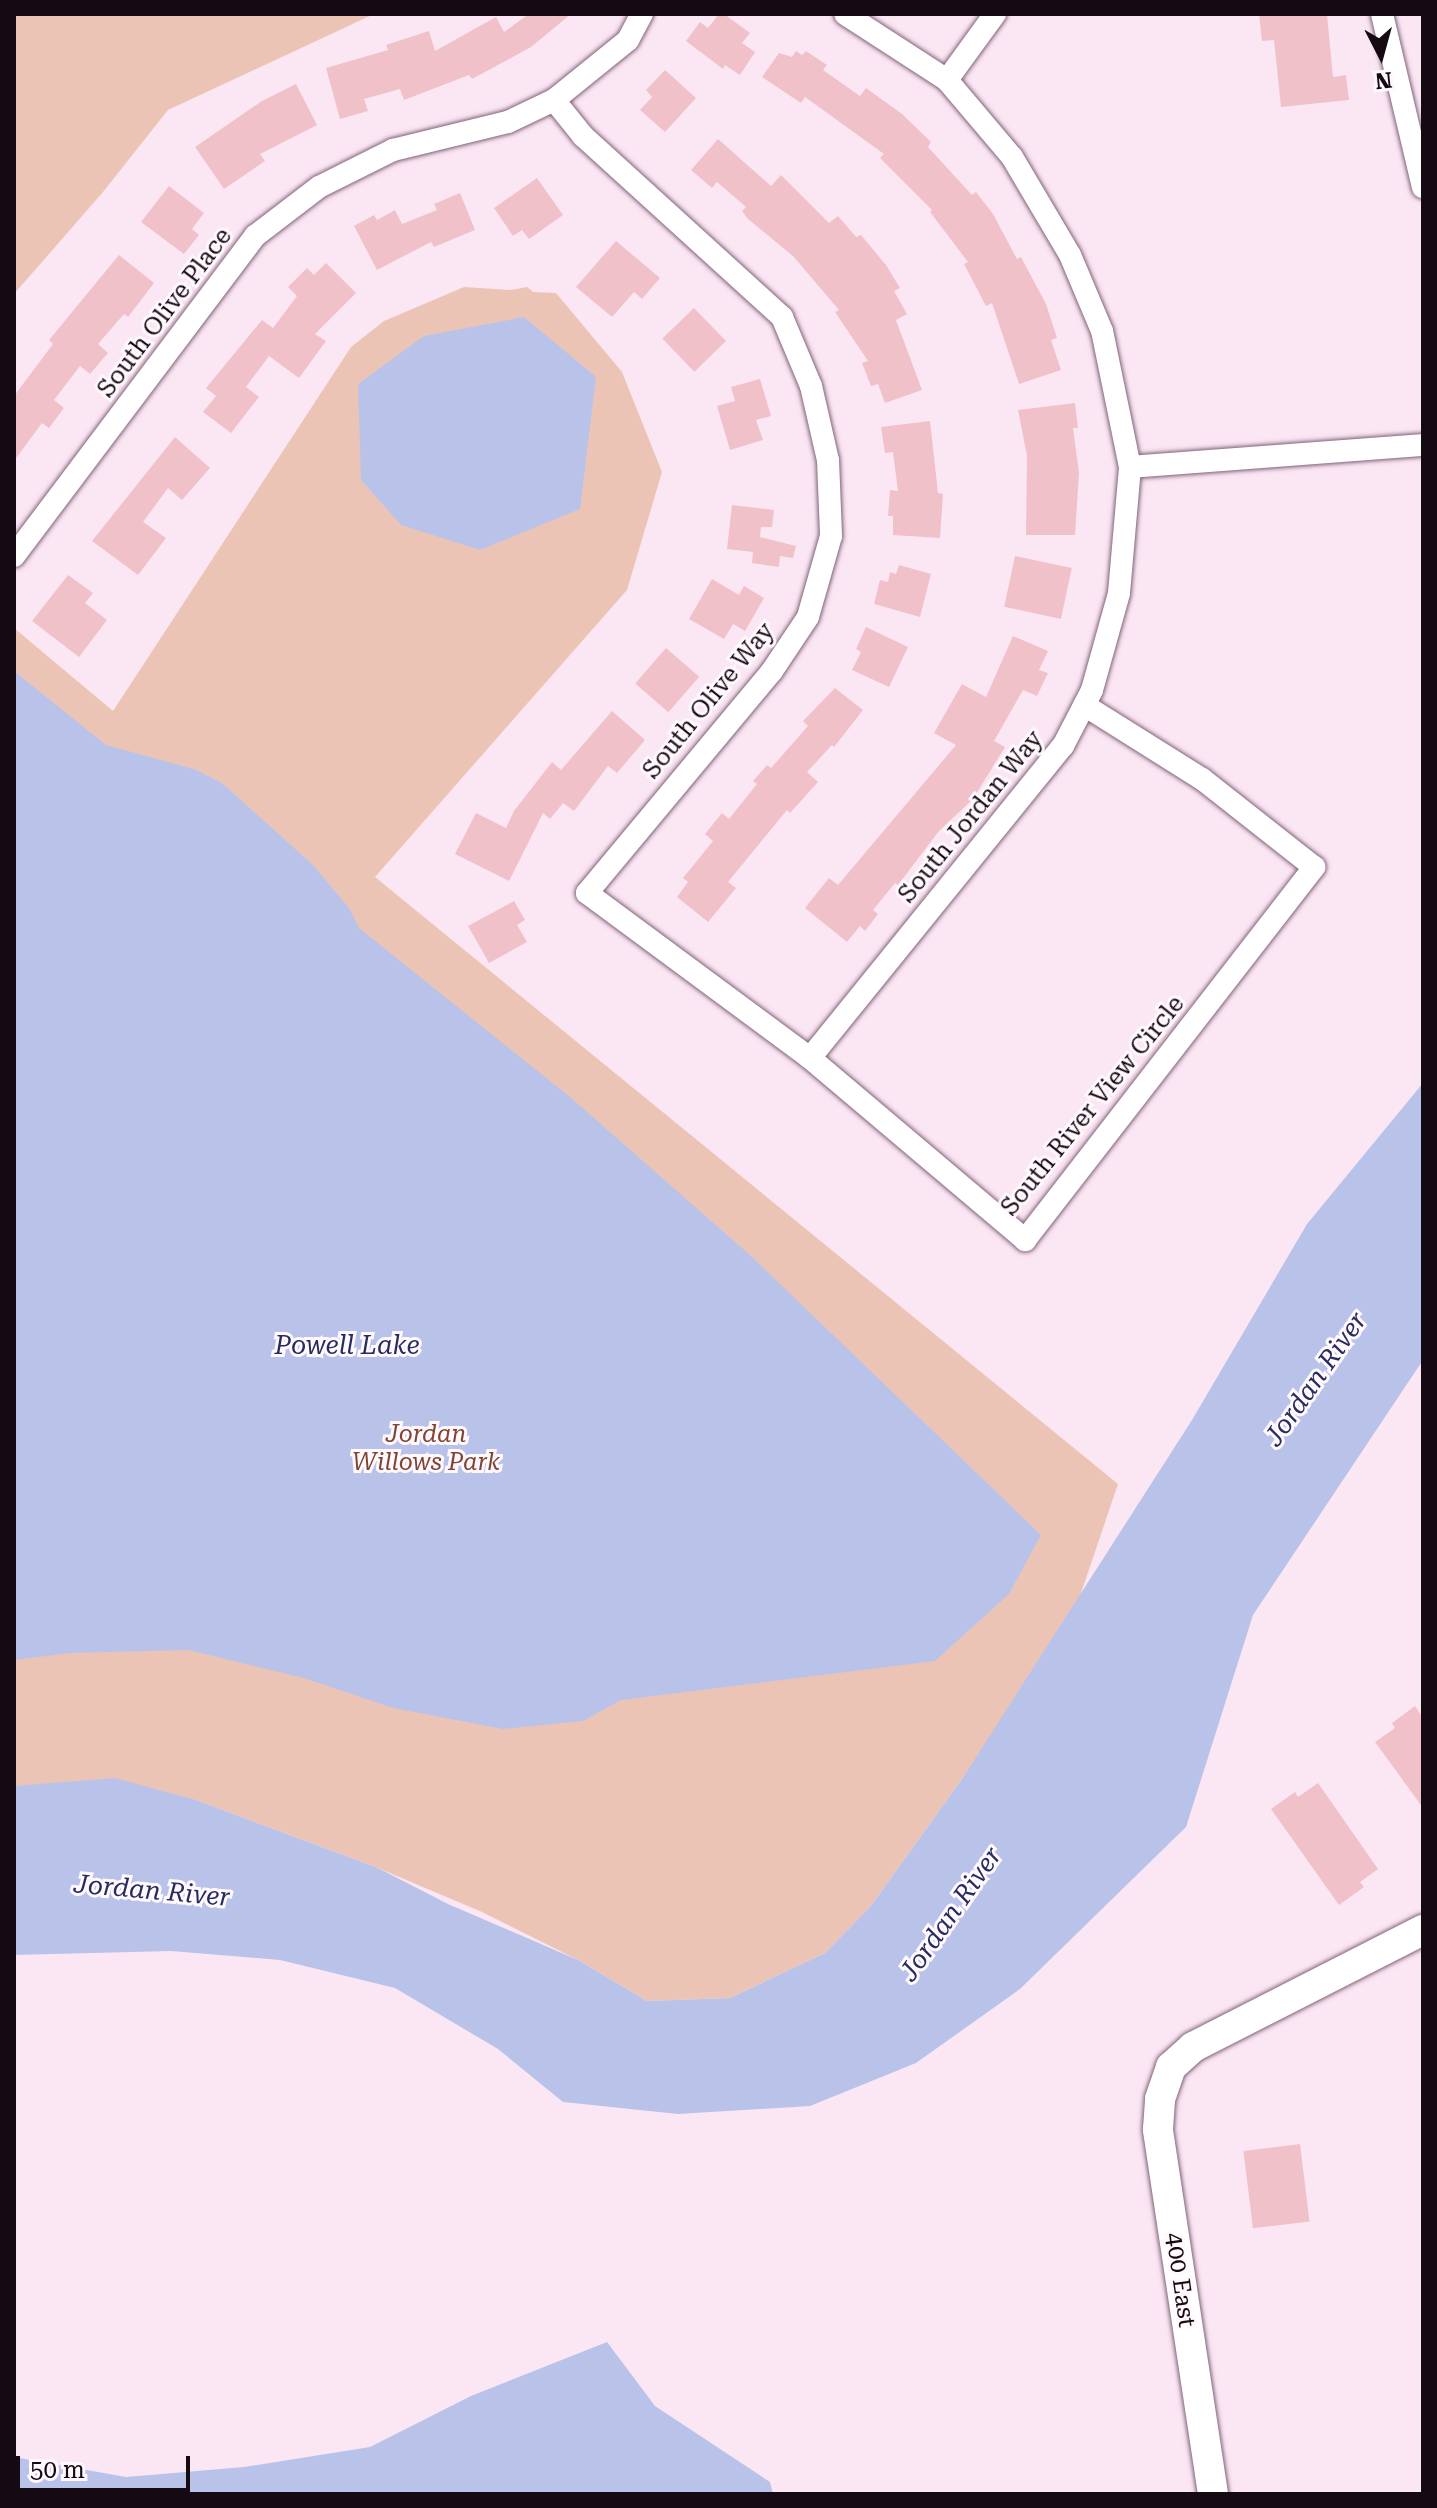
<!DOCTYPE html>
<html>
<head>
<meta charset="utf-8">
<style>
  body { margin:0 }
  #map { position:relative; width:1437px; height:2508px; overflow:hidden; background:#fbe6f4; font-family:"Roboto Serif",serif }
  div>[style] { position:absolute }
  .green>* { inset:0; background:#ecc4b6 }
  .water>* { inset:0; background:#b9c3ea }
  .building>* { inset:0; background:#f1c1c9; transform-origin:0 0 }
  .roads { filter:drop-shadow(0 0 2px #816379) drop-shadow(0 0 2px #816379) }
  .street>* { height:22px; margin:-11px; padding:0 11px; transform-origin:11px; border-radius:11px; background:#fff }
  .secondary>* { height:30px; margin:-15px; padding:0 15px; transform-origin:15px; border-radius:15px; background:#fff }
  span { translate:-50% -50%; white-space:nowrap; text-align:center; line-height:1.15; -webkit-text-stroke:6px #fff8fd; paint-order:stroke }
  .street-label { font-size:24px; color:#150a12 }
  .park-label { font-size:24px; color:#7f4531; font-style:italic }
  .water-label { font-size:26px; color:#252d5d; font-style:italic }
  .frame { position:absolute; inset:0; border:16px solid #150a12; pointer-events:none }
  .north { position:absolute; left:1341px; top:16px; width:80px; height:80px; -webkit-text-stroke:6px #fff8fd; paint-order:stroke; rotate:174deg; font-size:22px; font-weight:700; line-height:32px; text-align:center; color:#150a12 }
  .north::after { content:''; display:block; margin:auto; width:28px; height:36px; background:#150a12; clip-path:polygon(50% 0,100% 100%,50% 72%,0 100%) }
  .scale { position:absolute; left:16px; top:2456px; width:174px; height:36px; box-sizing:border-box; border:4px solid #150a12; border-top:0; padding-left:10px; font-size:24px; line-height:28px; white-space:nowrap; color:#150a12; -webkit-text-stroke:6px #fff8fd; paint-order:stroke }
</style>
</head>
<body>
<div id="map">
  <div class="green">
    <div style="clip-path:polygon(14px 14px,374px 14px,168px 110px,103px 192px,14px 294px)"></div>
    <div style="clip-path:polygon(464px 287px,511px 290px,527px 287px,533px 292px,556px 293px,622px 372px,662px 472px,627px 590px,375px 877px,1118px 1484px,1078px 1602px,960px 1782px,870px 1907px,825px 1953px,730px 1998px,647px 2001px,578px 1960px,482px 1912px,378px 1868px,196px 1800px,14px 1787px,14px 628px,113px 711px,351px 347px,384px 321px)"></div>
  </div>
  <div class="water">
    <div style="clip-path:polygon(524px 317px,596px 377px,580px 509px,480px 550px,401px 525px,361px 480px,358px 384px,424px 336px)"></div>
    <div style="clip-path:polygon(14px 671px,106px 745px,194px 769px,222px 783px,313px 865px,349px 908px,359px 928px,570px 1097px,751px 1256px,1041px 1535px,1009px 1594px,935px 1661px,621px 1700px,583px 1721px,503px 1729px,393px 1708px,304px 1678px,188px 1650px,71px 1653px,14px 1660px)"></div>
    <div style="clip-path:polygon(1423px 1083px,1423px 1360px,1253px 1615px,1186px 1827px,1020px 1989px,916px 2063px,810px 2106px,678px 2114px,563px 2102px,498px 2049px,395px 1988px,280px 1960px,171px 1951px,14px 1955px,14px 1786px,115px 1778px,196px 1800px,378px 1868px,448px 1904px,578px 1960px,647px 2001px,730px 1998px,825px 1953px,870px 1907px,960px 1782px,1192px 1420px,1307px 1224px)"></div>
    <div style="clip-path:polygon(607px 2342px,655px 2406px,770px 2482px,773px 2494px,14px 2494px,14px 2457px,126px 2477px,244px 2467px,370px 2447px,471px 2396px)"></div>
  </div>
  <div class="building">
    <div style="clip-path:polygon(529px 14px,571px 14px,531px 47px,472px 79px,469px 75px,404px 100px,400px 89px,364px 99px,368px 111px,340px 119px,326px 68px,388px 50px,386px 45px,429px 31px,435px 51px,496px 17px,504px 32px)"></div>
    <div style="clip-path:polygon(719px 14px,724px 14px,750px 33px,742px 43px,755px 52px,740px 75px,725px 65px,723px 69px,686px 41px,700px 22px,708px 28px)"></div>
    <div style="clip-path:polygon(1259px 14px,1327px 14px,1333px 77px,1346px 75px,1349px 100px,1281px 107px,1274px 40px,1262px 41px)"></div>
    <div style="clip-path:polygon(796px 51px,802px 55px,806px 51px,827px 65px,823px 70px,860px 96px,866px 88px,902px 114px,931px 142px,928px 147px,972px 195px,976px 192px,993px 214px,1017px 259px,1021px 257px,1046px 304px,1057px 338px,1051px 340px,1061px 370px,1019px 384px,992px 303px,986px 306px,964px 264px,968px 262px,930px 212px,932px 210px,880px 158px,884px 154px,805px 97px,801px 103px,762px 77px,779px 53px,792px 57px)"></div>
    <div style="clip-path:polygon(665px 70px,696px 98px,665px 132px,640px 110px,652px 97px,646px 90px)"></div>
    <div style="clip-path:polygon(296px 84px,317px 125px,260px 154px,265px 161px,224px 189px,195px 147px,262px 101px)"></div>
    <div style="clip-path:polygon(718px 139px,771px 186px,781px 175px,829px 223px,838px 216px,856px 237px,861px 235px,886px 265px,900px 288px,894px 291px,907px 314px,896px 320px,922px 390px,885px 403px,878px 384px,871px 386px,862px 363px,868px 361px,835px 312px,839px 310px,793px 256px,748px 219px,742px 211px,746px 207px,717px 182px,712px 188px,691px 170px)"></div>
    <div style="clip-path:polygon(537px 178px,563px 215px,529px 239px,522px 230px,513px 236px,494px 208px)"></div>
    <div style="clip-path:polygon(169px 186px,204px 213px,192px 229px,199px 235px,184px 254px,141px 222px)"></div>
    <div style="clip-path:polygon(460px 193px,475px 230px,434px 247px,431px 242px,377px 270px,354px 226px,374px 215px,377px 220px,395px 210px,402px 224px,437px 210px,434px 204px)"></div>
    <div style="clip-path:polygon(616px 241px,660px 278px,642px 299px,634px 292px,612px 317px,576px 287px)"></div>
    <div style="clip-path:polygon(119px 255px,154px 283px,128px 317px,124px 314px,98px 344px,108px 353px,90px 374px,80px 366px,54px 400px,64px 408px,49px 428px,42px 423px,14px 461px,14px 396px,53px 344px,49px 340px)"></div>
    <div style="clip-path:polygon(326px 263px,356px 293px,315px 334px,326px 341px,299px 378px,269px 356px,246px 387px,259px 397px,231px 433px,203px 412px,216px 396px,206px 388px,262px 320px,273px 328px,297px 296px,288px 287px,307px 268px,314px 275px)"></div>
    <div style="left:694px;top:308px;width:46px;height:44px;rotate:46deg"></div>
    <div style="clip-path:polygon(760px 379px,771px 416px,756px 420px,763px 440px,730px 450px,717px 406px,735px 401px,731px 387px)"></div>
    <div style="clip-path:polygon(1075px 403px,1078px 428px,1073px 428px,1079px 473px,1075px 535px,1026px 535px,1027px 456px,1018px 410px)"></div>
    <div style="clip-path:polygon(930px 421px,938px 493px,943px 494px,940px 538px,893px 535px,893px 516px,888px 516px,890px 490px,898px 491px,893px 452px,885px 453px,881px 427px)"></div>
    <div style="clip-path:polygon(175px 437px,210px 468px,182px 500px,168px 488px,143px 522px,166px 538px,138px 575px,92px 541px)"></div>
    <div style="clip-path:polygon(732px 505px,774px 510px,772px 527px,761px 527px,760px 537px,796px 546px,793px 558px,780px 556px,779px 567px,752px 563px,753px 552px,727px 549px)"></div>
    <div style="left:1015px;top:556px;width:58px;height:52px;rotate:12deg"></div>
    <div style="clip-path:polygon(899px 565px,931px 574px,920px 617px,874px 604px,880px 580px,888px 582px,890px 572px,896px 574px)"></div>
    <div style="clip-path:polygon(68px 575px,93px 593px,85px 603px,107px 620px,79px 657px,32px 621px)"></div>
    <div style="clip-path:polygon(712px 579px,739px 595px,744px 586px,764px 598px,745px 631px,733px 624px,724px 639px,689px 619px)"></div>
    <div style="clip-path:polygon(866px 627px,908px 647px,889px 687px,852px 670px,861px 652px,856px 649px)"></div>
    <div style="clip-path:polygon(1013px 636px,1048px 651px,1039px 670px,1048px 673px,1037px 696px,1023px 690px,994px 741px,1005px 747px,973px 799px,939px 831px,898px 885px,895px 883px,873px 910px,878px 914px,865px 931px,860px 926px,847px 942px,805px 908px,829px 878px,838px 885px,956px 745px,934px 733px,962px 684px,986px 697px)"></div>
    <div style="left:666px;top:648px;width:44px;height:47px;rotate:41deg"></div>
    <div style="clip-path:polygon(835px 688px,863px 710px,834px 747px,832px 745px,807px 772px,818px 782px,790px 813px,787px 810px,728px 882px,736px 888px,708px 922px,677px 897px,688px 882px,683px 878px,713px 841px,705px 834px,722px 813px,729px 819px,757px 784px,753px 781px,767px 765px,771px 768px,808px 726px,803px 721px)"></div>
    <div style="clip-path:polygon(612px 711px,645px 740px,617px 773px,608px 766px,574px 811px,563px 803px,550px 819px,543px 813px,509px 881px,455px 854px,476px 813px,506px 828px,514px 811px,552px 762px,561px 770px)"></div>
    <div style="clip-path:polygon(514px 901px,525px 920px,517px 925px,527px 942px,489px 963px,468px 926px)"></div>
    <div style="clip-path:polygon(1415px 1706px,1423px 1718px,1423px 1808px,1375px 1742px,1395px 1728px,1392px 1723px)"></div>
    <div style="clip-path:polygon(1318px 1783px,1378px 1869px,1360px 1882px,1364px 1887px,1339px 1905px,1271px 1809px,1295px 1792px,1298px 1797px)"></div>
    <div style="left:1300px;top:2144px;width:78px;height:57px;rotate:83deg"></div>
  </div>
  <div class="roads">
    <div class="street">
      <div style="left:1382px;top:14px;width:178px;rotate:76.7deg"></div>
      <div style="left:947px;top:80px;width:82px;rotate:-54deg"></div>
      <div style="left:554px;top:100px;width:46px;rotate:51.1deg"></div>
      <div style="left:583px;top:136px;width:269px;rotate:42.3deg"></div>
      <div style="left:782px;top:317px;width:75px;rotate:67.2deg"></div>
      <div style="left:811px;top:386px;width:76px;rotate:77.1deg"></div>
      <div style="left:828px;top:460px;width:76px;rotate:87.7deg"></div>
      <div style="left:831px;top:536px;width:84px;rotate:105.9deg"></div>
      <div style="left:808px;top:617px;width:65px;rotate:123.7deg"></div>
      <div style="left:772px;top:671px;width:289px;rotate:129.8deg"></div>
      <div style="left:587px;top:893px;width:277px;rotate:36.5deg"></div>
      <div style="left:810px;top:1058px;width:282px;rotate:40.2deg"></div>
      <div style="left:1025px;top:1240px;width:472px;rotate:-52.2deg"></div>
      <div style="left:1314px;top:867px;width:142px;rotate:-141.8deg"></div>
      <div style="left:1202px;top:779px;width:139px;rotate:-147.9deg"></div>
      <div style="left:1130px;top:467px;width:294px;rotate:-4.3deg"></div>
      <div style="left:14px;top:556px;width:401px;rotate:-53deg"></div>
      <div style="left:255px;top:236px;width:81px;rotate:-37.4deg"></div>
      <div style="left:319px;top:187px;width:83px;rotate:-26.6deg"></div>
      <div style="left:393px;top:150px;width:118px;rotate:-13.7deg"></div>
      <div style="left:508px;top:122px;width:51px;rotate:-25.6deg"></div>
      <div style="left:554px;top:100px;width:95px;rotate:-39deg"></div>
      <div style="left:628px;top:40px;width:30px;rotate:-62deg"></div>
      <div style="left:810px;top:1058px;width:402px;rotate:-51deg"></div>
      <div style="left:1063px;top:746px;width:63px;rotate:-62.6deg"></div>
      <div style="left:1092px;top:690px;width:101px;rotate:-74.4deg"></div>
      <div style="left:1119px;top:593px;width:126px;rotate:-85deg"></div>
      <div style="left:1130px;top:467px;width:139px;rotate:-101.6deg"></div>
      <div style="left:1102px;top:331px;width:82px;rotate:-112.8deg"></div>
      <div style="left:1070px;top:255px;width:114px;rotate:-120.6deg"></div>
      <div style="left:1012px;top:157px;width:101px;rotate:-130.2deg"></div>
      <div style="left:947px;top:80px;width:121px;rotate:-147.1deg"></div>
    </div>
    <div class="secondary">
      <div style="left:1213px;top:2494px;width:369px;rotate:-98.6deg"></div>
      <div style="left:1158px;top:2129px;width:30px;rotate:-86deg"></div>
      <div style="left:1160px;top:2099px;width:34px;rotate:-71deg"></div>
      <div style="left:1171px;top:2067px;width:30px;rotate:-42deg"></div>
      <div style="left:1193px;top:2047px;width:258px;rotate:-27deg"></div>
    </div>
  </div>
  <div class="street-label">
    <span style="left:165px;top:313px;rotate:-53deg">South Olive Place</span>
    <span style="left:709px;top:701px;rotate:-51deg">South Olive Way</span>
    <span style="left:971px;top:817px;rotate:-51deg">South Jordan Way</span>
    <span style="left:1093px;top:1106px;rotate:-51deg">South River View Circle</span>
    <span style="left:1180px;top:2280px;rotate:82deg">400 East</span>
  </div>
  <div class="park-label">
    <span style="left:426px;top:1449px">Jordan<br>Willows Park</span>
  </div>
  <div class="water-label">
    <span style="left:347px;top:1346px">Powell Lake</span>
    <span style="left:1316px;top:1379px;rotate:-55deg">Jordan River</span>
    <span style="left:152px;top:1891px;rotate:5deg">Jordan River</span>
    <span style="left:951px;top:1914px;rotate:-55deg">Jordan River</span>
  </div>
  <div class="frame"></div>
  <div class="north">N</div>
  <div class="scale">50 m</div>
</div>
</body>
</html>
